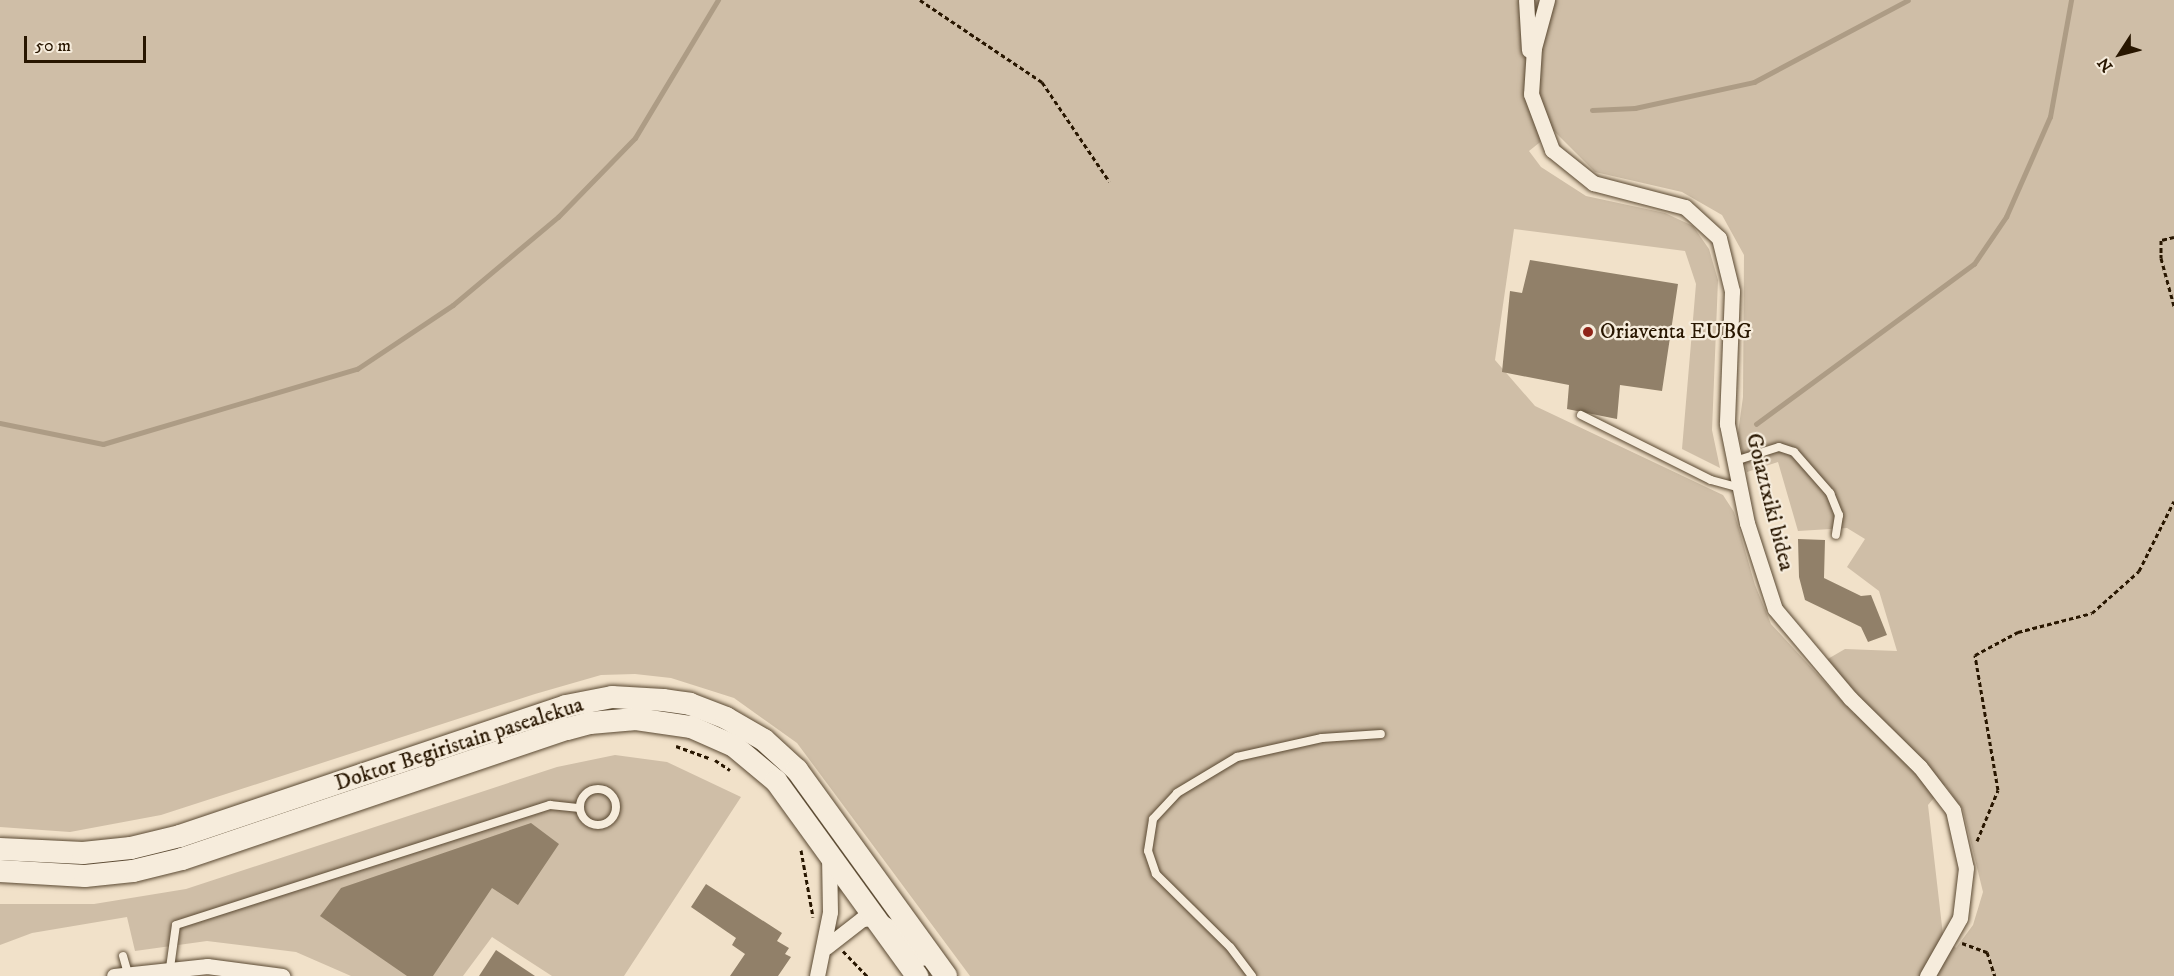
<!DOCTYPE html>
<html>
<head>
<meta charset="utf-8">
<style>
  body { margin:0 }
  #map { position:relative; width:2174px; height:976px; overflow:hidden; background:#f1e1c9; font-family:"IM FELL DW Pica",serif }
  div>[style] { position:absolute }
  .green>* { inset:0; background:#cfbea7 }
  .stream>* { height:4.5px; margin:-2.25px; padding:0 2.25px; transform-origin:2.25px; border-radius:2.25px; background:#ad9c85 }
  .building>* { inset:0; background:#918069 }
  .path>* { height:3px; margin-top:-1.5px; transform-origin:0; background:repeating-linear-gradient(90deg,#281600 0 4.5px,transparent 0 7.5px) }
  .roads { filter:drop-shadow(0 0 2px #5a4932) drop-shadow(0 0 2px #5a4932) }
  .lane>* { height:8px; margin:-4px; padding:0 4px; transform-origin:4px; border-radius:4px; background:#f6ecdc }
  .lane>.ring { margin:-4px; padding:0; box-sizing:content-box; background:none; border:8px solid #f6ecdc; border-radius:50% }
  .street>* { height:15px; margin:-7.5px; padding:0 7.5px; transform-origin:7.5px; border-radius:7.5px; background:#f6ecdc }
  .secondary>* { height:22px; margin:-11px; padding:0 11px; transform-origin:11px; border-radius:11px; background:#f6ecdc }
  .dots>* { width:16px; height:16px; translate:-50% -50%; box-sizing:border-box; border:3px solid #f6ecdc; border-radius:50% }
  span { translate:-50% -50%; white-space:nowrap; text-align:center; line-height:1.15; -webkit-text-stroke:4.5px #f6ecdc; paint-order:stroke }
  .poi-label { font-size:22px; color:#281600 }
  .left { translate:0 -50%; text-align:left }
  .street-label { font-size:22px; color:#281600 }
  .north { position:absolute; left:2090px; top:24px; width:60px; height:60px; -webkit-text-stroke:4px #f6ecdc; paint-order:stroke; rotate:234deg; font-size:16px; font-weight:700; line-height:24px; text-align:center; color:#281600 }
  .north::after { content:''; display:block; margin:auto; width:21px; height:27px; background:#281600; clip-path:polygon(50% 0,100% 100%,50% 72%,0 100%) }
  .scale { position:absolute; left:24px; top:36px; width:122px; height:27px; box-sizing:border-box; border:3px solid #281600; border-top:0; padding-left:8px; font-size:18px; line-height:21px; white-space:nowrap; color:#281600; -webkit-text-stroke:4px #f6ecdc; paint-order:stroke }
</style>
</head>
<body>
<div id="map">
  <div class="green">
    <div style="clip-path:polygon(evenodd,0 0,2174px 0,2174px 976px,970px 976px,797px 743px,734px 698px,671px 678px,635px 674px,601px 675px,535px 694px,161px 815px,70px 832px,0 827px,0 0,1554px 131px,1595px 172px,1682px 192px,1722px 215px,1744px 255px,1743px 397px,1738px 433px,1747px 472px,1778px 462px,1798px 531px,1847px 528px,1865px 539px,1847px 567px,1879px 591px,1897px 651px,1845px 649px,1826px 660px,1862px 699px,1854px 714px,1771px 624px,1755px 585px,1734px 512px,1723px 495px,1535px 406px,1495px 360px,1514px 229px,1685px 251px,1696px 284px,1682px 449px,1720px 468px,1712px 430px,1718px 280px,1709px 249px,1693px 226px,1665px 213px,1586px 196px,1541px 167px,1529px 151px,1554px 131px,0 0,1945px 785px,1963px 810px,1983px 892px,1973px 925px,1956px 948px,1943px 935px,1928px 805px,1945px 785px)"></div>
    <div style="clip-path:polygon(615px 755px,667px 762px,741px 797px,624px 976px,552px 976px,492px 937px,463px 976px,351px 976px,296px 952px,207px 941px,135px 951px,127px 917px,32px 933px,0 945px,0 904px,94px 904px,186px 889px,557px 767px)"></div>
  </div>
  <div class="stream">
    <div style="left:1592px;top:110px;width:43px;rotate:-2.7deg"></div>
    <div style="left:1635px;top:108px;width:122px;rotate:-12.3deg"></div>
    <div style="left:1754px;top:82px;width:174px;rotate:-28deg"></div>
    <div style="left:0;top:423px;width:105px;rotate:11.5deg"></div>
    <div style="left:103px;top:444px;width:265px;rotate:-16.5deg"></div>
    <div style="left:357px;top:369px;width:115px;rotate:-33.7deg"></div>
    <div style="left:453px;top:305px;width:137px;rotate:-40deg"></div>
    <div style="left:558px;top:217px;width:110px;rotate:-45.7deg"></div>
    <div style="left:635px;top:138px;width:161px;rotate:-59deg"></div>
    <div style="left:1756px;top:424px;width:270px;rotate:-36.3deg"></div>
    <div style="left:1974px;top:264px;width:57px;rotate:-55.8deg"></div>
    <div style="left:2006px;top:217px;width:109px;rotate:-66.3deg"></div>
    <div style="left:2050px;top:117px;width:119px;rotate:-79.8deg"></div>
  </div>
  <div class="building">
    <div style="clip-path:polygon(1530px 260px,1678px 284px,1662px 391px,1620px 385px,1617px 419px,1567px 409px,1569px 385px,1502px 372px,1510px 291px,1522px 293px)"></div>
    <div style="clip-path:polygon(1798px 539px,1825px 540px,1824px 578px,1861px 596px,1871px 595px,1887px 635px,1868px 642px,1861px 627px,1805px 600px,1799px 577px)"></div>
    <div style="clip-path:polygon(531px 823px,559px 844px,518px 905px,492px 888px,433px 976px,407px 976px,320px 916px,341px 888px)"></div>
    <div style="clip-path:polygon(706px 884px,782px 933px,777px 941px,789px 948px,785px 954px,791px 957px,778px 976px,730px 976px,745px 954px,732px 945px,736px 938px,691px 907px)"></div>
    <div style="clip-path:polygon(496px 950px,535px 976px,479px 976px)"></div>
  </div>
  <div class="path">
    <div style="left:920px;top:0;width:147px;rotate:33.9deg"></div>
    <div style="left:1042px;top:82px;width:120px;rotate:55.9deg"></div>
    <div style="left:2174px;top:237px;width:13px;rotate:167deg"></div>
    <div style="left:2161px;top:240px;width:18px;rotate:90deg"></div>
    <div style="left:2161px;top:258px;width:50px;rotate:74.8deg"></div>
    <div style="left:676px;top:746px;width:35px;rotate:20deg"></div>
    <div style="left:715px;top:760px;width:18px;rotate:34deg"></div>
    <div style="left:1977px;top:841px;width:55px;rotate:-67.6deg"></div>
    <div style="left:1998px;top:790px;width:137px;rotate:-99.7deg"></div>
    <div style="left:1975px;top:655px;width:49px;rotate:-28.1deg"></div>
    <div style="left:2018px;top:632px;width:76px;rotate:-14.4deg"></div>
    <div style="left:2092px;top:613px;width:63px;rotate:-41.8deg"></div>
    <div style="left:2139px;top:571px;width:78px;rotate:-63.4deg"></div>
    <div style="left:801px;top:850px;width:68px;rotate:79.8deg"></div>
    <div style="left:1962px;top:943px;width:27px;rotate:20deg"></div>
    <div style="left:1987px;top:952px;width:25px;rotate:72deg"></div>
    <div style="left:843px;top:951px;width:35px;rotate:46deg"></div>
  </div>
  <div class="roads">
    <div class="lane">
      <div style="left:1581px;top:415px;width:145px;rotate:26.6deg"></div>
      <div style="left:1711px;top:480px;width:30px;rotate:15deg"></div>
      <div style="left:1735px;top:461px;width:46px;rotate:-17.7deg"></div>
      <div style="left:1779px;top:447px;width:16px;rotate:18deg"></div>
      <div style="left:1794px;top:452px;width:55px;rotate:48.7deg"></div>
      <div style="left:1830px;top:493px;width:24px;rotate:68deg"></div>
      <div style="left:1839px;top:515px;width:20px;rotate:99deg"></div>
      <div class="ring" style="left:580px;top:789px;width:28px;height:28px"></div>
      <div style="left:123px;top:956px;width:18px;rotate:74deg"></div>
      <div style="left:170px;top:968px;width:43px;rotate:-82.1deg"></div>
      <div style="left:176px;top:925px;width:393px;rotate:-17.8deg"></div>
      <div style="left:550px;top:805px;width:30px;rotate:6deg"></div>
      <div style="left:1252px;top:976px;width:36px;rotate:-127deg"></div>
      <div style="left:1230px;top:947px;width:104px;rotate:-135.4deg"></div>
      <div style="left:1156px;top:874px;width:24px;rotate:-109deg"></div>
      <div style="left:1148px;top:851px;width:32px;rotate:-81deg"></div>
      <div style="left:1153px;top:819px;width:35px;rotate:-47deg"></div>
      <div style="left:1177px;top:793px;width:70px;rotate:-31deg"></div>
      <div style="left:1237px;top:757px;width:87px;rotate:-12.6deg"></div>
      <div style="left:1322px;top:738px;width:59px;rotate:-3.9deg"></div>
    </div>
    <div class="street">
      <div style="left:1526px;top:0;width:50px;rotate:86.6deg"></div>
      <div style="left:1547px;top:0;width:50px;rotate:105.2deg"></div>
      <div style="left:1534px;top:48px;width:46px;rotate:93.7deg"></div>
      <div style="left:1531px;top:94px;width:60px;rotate:69.4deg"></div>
      <div style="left:1552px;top:150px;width:53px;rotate:38.8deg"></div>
      <div style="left:1593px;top:183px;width:95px;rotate:14.6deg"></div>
      <div style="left:1685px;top:207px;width:46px;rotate:42.4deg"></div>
      <div style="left:1719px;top:238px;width:55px;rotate:76.2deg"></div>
      <div style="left:1732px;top:291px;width:133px;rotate:92.2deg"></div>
      <div style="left:1727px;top:424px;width:101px;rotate:78.6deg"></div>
      <div style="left:1747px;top:523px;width:90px;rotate:72deg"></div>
      <div style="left:1775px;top:609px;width:116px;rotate:49.9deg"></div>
      <div style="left:1850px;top:698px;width:98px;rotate:44.6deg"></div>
      <div style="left:1920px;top:767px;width:54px;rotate:52.5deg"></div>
      <div style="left:1953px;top:810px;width:59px;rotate:77.4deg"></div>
      <div style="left:1966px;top:868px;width:50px;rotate:96.8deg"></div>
      <div style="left:1960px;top:918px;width:67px;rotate:119.6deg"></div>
      <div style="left:826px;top:947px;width:46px;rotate:-37.9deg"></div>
      <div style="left:862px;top:919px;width:13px;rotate:-4deg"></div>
      <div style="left:875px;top:918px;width:29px;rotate:31deg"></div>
      <div style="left:900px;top:933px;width:33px;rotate:49deg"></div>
      <div style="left:114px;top:976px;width:94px;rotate:-6.1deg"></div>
      <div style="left:207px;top:966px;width:76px;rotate:7.6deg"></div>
      <div style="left:817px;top:976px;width:65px;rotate:-78.5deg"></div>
      <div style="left:830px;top:912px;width:57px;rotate:-91deg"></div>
    </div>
    <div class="secondary">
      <div style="left:0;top:849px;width:83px;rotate:2.8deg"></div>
      <div style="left:83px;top:853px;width:48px;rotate:-5.9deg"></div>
      <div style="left:131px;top:848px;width:50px;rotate:-13.8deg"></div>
      <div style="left:180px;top:836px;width:407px;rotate:-18.6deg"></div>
      <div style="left:566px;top:706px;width:47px;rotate:-11.1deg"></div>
      <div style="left:612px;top:697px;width:51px;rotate:3.4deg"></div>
      <div style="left:663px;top:700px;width:27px;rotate:8deg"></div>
      <div style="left:690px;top:704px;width:39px;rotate:21deg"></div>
      <div style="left:726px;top:718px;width:44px;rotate:30.1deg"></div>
      <div style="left:764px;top:740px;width:45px;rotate:42.3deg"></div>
      <div style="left:797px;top:770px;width:254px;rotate:54.1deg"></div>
      <div style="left:0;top:871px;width:85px;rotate:3.4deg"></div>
      <div style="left:85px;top:876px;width:48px;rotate:-5.9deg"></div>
      <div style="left:133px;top:871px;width:50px;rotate:-13.8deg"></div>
      <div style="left:182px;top:859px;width:406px;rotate:-18.7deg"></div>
      <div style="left:567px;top:729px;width:24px;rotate:-15deg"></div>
      <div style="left:590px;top:723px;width:46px;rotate:-5deg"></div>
      <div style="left:636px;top:719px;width:56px;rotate:8.3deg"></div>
      <div style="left:691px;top:727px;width:47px;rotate:23.8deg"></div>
      <div style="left:734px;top:746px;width:55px;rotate:39.8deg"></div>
      <div style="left:776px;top:781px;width:241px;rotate:54.1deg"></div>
    </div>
  </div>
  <div class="dots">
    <div style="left:1588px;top:332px;background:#8f2418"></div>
  </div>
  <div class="poi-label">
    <span class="left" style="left:1600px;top:332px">Oriaventa EUBG</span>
  </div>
  <div class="street-label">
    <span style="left:1770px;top:502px;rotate:76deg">Goiaztxiki bidea</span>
    <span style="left:459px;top:744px;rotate:-18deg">Doktor Begiristain pasealekua</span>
  </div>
  <div class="north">N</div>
  <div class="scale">50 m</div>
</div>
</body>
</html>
